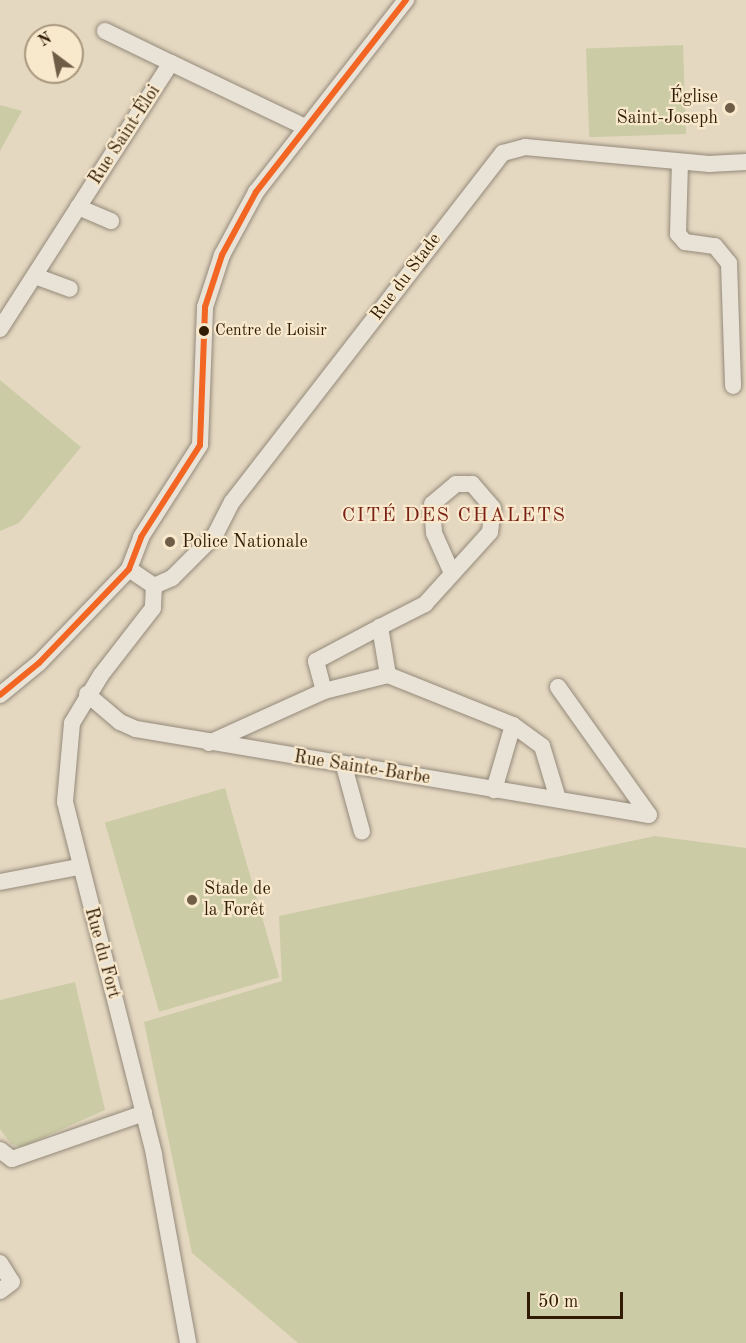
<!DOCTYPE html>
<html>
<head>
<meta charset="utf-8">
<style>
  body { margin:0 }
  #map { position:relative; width:746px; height:1343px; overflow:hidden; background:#e5d8c1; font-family:"Old Standard TT",serif }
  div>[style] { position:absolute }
  .green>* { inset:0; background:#cbcca6; transform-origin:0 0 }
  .roads { filter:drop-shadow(0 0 2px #948a7a) drop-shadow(0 0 2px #948a7a) }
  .minor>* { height:16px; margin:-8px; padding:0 8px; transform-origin:8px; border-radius:8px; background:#e9e3d7 }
  .bus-1>* { height:6px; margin:-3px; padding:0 3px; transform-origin:3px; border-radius:3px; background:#f26522 }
  .dots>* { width:16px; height:16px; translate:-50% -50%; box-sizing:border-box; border:3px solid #f8e9cd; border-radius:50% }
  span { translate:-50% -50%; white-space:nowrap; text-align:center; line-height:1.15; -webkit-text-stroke:4.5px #f8e9cd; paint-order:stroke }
  .bus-label { font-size:16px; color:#311b05 }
  .left { translate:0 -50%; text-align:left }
  .poi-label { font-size:18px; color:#311b05 }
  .right { translate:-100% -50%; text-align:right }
  .street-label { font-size:18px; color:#311b05 }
  .neighbourhood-label { font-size:20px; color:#7a1f14; letter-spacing:1.5px }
  .north { position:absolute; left:24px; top:24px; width:60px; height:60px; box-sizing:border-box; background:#f8e9cd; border:2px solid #a8977d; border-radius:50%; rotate:328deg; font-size:16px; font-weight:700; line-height:24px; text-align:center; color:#311b05 }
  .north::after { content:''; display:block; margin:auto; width:21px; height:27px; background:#705d47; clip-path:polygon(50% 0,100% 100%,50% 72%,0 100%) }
  .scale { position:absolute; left:527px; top:1292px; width:96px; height:27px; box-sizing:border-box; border:3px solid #311b05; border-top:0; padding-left:8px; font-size:18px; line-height:21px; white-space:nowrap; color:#311b05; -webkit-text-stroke:4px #f8e9cd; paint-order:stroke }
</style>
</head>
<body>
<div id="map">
  <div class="green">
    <div style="left:683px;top:45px;width:89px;height:97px;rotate:88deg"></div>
    <div style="clip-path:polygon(0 105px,22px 111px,0 151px)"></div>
    <div style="clip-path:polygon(0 380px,81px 447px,19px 523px,0 531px)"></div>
    <div style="left:225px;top:788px;width:197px;height:125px;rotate:74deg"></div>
    <div style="clip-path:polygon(655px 836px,746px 848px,746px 1343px,298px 1343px,192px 1253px,144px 1022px,282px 981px,279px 916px)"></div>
    <div style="clip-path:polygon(75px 982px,105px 1110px,22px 1147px,11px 1144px,0 1129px,0 1000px)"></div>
  </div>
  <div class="roads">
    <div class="minor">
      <div style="left:105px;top:31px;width:73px;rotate:25.9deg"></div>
      <div style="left:680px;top:162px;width:72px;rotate:91.6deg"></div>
      <div style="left:678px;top:234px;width:11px;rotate:49deg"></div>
      <div style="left:685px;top:242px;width:30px;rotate:8deg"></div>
      <div style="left:715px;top:246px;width:22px;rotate:51deg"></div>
      <div style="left:729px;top:263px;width:123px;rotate:88.1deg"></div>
      <div style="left:78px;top:207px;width:36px;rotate:23deg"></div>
      <div style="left:35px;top:276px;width:37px;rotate:20deg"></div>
      <div style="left:0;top:329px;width:316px;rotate:-57.3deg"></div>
      <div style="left:171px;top:63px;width:148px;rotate:25.5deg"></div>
      <div style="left:129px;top:569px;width:30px;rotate:34deg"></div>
      <div style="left:154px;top:586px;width:20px;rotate:-24deg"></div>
      <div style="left:172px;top:578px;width:61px;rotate:-45deg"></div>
      <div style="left:215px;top:535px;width:37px;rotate:-63deg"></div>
      <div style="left:232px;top:502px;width:442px;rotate:-52.2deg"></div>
      <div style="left:503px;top:153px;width:23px;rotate:-15deg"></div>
      <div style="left:525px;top:147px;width:185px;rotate:5.3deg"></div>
      <div style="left:709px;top:164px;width:37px;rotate:-3deg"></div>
      <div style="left:154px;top:586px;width:22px;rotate:93deg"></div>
      <div style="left:153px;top:608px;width:85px;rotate:127.8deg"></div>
      <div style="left:101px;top:675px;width:56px;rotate:121.1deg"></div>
      <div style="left:72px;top:723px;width:79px;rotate:95.1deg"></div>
      <div style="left:65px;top:802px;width:364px;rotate:75.8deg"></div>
      <div style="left:154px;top:1155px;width:191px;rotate:79.7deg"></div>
      <div style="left:388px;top:675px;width:135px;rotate:21.8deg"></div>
      <div style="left:513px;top:725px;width:68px;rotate:106.3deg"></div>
      <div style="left:558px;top:687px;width:157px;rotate:54.6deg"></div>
      <div style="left:324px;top:691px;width:31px;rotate:-105deg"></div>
      <div style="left:316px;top:661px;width:72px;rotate:-28deg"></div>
      <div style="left:87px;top:694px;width:43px;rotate:40.3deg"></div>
      <div style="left:120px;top:722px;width:17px;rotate:24deg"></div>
      <div style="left:136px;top:729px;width:520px;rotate:9.52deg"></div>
      <div style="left:0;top:695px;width:50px;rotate:-39.4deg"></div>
      <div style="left:39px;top:663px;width:130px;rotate:-46.2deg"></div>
      <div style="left:129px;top:569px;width:34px;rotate:-69deg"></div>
      <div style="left:141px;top:537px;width:109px;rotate:-57.3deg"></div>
      <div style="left:200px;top:445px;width:138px;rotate:-87.9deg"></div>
      <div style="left:205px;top:307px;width:55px;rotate:-71.9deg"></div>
      <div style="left:222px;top:255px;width:72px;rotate:-61.6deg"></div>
      <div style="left:256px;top:192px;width:244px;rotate:-52deg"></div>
      <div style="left:513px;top:725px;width:36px;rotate:36deg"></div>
      <div style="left:542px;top:746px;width:55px;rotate:73.2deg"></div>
      <div style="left:209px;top:743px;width:126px;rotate:-24.3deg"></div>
      <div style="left:324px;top:691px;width:66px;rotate:-14deg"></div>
      <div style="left:388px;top:675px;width:49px;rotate:-99.5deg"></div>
      <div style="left:380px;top:627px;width:51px;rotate:-27.1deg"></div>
      <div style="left:425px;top:604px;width:97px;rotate:-47.9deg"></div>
      <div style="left:490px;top:532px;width:24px;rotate:-83deg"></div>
      <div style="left:493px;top:508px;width:32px;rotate:-131deg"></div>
      <div style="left:472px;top:484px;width:16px;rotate:180deg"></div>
      <div style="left:456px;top:484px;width:31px;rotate:140deg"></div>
      <div style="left:432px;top:504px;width:29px;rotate:86deg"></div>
      <div style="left:434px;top:533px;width:42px;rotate:65.9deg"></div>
      <div style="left:344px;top:766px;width:68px;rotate:74.7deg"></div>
      <div style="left:0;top:882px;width:79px;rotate:-10.9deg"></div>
      <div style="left:0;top:1150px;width:15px;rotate:37deg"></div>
      <div style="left:12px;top:1159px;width:140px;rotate:-19.2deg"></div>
      <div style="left:0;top:1263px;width:22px;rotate:58deg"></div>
      <div style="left:12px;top:1282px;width:15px;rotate:143deg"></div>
    </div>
  </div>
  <div class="bus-1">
    <div style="left:0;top:695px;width:50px;rotate:-39.4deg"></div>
    <div style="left:39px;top:663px;width:130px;rotate:-46.2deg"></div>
    <div style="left:129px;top:569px;width:34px;rotate:-69deg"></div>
    <div style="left:141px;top:537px;width:109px;rotate:-57.3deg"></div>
    <div style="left:200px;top:445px;width:138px;rotate:-87.9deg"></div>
    <div style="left:205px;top:307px;width:55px;rotate:-71.9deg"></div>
    <div style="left:222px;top:255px;width:72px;rotate:-61.6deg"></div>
    <div style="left:256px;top:192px;width:244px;rotate:-52deg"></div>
  </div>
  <div class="dots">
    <div style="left:730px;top:108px;background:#705d47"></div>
    <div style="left:204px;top:331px;background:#311b05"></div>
    <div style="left:170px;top:542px;background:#705d47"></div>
    <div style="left:192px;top:900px;background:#705d47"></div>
  </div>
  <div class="bus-label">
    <span class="left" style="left:215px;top:331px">Centre de Loisir</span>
  </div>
  <div class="poi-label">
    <span class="right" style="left:718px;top:108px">Église<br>Saint-Joseph</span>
    <span class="left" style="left:182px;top:542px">Police Nationale</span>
    <span class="left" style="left:204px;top:900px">Stade de<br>la Forêt</span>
  </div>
  <div class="street-label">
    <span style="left:125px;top:135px;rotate:-57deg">Rue Saint-Éloi</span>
    <span style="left:406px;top:277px;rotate:-53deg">Rue du Stade</span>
    <span style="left:362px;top:768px;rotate:9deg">Rue Sainte-Barbe</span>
    <span style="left:102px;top:953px;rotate:75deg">Rue du Fort</span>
  </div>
  <div class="neighbourhood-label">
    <span style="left:454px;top:516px">CITÉ DES CHALETS</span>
  </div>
  <div class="north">N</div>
  <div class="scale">50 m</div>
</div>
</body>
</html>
